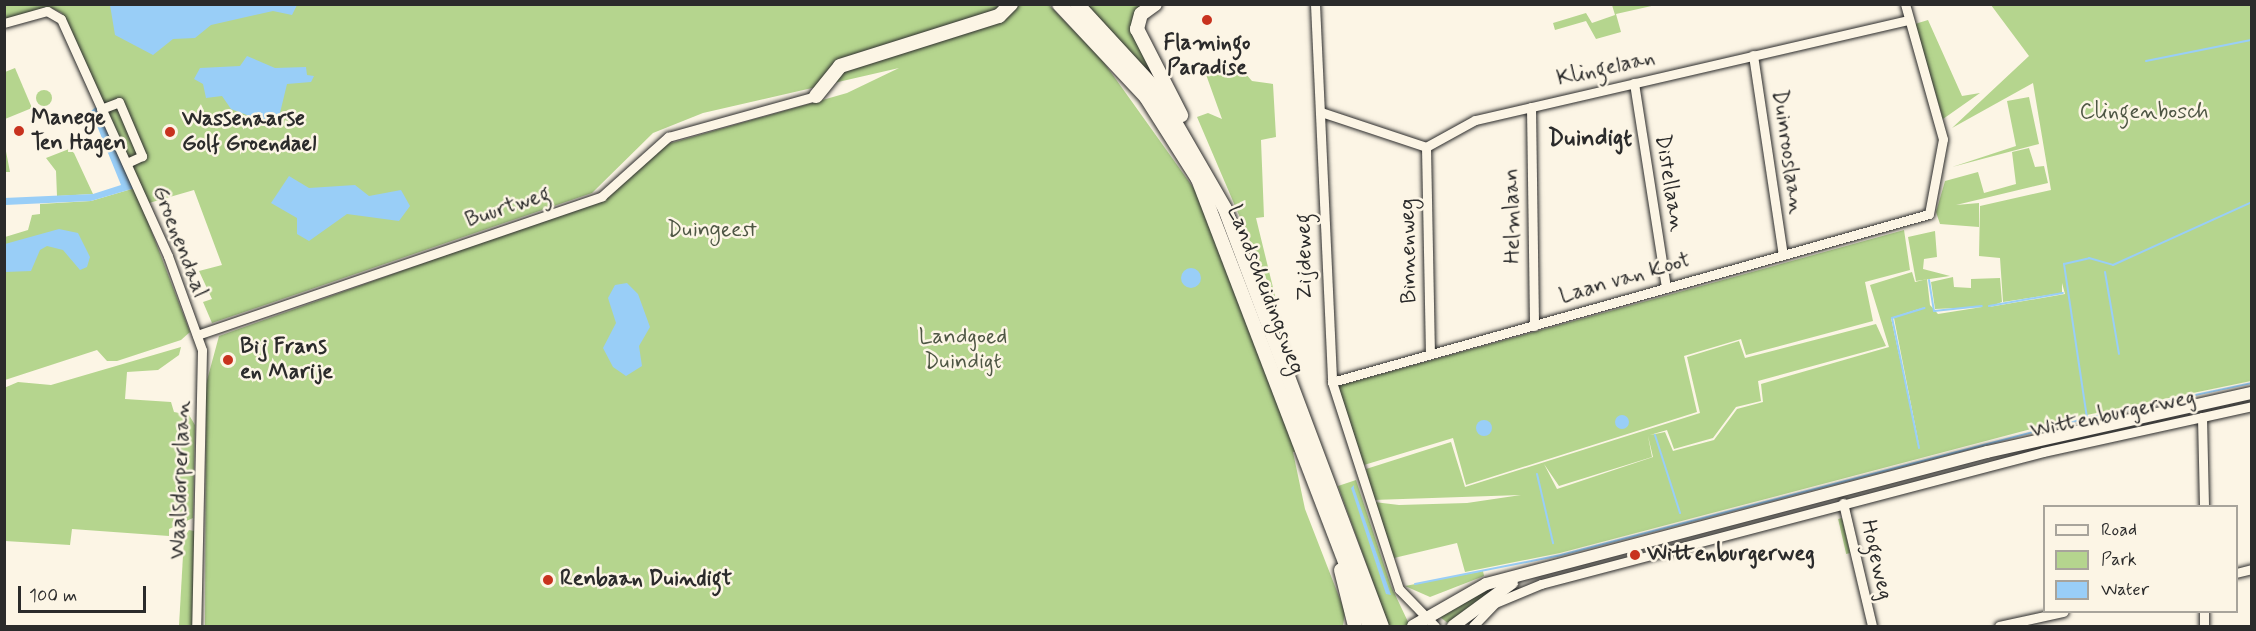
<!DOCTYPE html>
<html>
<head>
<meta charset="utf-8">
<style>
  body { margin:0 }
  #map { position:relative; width:2256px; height:631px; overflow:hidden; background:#fcf5e5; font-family:Mynerve,sans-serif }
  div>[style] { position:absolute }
  .green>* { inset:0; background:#b5d58e; transform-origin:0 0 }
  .round { border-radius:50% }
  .water>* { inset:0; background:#99cef7 }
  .stream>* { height:2px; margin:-1px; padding:0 1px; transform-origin:1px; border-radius:1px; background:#99cef7 }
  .roads { filter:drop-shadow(0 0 2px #2b2b2b) drop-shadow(0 0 2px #2b2b2b) }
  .street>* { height:9px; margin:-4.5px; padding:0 4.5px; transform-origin:4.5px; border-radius:4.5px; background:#fcf5e5 }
  .secondary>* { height:12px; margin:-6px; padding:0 6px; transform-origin:6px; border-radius:6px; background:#fcf5e5 }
  .primary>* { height:14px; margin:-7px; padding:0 7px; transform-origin:7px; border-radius:7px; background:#fcf5e5 }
  .dots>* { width:16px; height:16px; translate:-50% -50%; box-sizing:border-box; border:3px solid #fcf5e5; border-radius:50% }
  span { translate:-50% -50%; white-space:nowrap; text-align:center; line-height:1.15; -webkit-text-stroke:5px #fcf5e5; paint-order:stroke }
  .poi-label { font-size:22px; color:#2b2b2b; font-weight:700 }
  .left { translate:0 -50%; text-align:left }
  .street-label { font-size:22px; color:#2b2b2b }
  .park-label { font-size:22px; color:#4e5644 }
  .neighbourhood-label { font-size:24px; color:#2b2b2b; font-weight:700 }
  .frame { position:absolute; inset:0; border:6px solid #2b2b2b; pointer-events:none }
  .legend { position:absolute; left:2043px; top:505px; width:195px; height:108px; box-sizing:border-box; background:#fcf5e5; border:2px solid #a8a49b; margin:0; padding:8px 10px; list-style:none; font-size:18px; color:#2b2b2b }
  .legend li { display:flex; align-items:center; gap:12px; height:30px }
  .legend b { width:30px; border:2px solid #a8a49b }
  .scale { position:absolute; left:18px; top:586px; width:128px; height:27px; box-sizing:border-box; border:3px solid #2b2b2b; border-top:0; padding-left:8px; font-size:18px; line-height:21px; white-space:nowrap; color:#2b2b2b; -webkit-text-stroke:4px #fcf5e5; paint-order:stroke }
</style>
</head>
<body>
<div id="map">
  <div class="green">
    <div style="clip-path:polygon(4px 5px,1049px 5px,1080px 37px,1085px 36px,1205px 204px,1298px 451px,1293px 452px,1305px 509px,1345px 612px,1343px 626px,205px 626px,206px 384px,219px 336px,606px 198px,664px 145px,847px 93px,899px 68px,703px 113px,653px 133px,592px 193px,212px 323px,203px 302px,212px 299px,199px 271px,222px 265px,194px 190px,149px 203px,62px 13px,49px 7px,5px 19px)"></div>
    <div style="clip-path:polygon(1087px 5px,1144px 5px,1137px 10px,1161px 90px)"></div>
    <div style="clip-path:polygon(1612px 5px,1656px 5px,1616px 14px,1621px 32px,1596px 39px,1586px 21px,1555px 30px,1553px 23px,1586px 13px,1592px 23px,1615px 15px)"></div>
    <div style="clip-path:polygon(evenodd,1991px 5px,2251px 5px,2251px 381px,2077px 417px,1560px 553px,1465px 572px,1457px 543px,1394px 558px,1374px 502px,1399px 505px,1467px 503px,1521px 495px,1373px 500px,1366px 469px,1451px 442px,1465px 487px,1700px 413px,1687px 357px,1739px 341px,1745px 358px,1876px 324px,1886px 346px,1758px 381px,1761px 401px,1736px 407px,1713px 438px,1674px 449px,1667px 430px,1650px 435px,1665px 432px,1673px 451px,1714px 440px,1737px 409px,1763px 402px,1761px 384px,1889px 347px,1870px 285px,1912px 272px,1915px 282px,1927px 279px,1930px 305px,1938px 314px,1982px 307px,1935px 309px,1931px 282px,1953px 277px,1954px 287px,1971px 288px,1971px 279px,2000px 278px,2002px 302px,1989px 307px,2065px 294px,2062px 283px,2062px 293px,2003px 302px,2000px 258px,1979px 256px,1980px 206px,2051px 190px,2033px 83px,1952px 128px,2029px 56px,1991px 5px,1925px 307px,1894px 318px,1920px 450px,1891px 318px,1925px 307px,1991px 5px,1648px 436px,1653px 457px,1557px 489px,1544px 464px,1559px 486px,1652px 457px,1648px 436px)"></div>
    <div style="clip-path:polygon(1928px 20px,1962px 96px,1980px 93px,1943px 119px,1915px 24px)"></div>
    <div style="clip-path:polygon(1238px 65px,1252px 81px,1273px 84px,1276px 137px,1261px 140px,1264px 217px,1256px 218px,1277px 304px,1197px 117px,1208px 113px,1222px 119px,1204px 69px)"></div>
    <div style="clip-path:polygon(15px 68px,32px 108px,5px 119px,5px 72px)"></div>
    <div class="round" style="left:36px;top:90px;width:16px;height:16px"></div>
    <div style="clip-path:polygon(2029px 97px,2039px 144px,1952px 167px,2016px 146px,2007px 101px)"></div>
    <div style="clip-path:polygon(4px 141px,10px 172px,6px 172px,5px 201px)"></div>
    <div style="clip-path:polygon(2029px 148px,2035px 167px,2044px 166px,2048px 183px,1956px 205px,1979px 203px,1979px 227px,1940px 224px,1936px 212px,1945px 181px,1978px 172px,1984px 193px,2016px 184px,2012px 152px)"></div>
    <div style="clip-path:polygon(69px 149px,74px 153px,93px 194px,57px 196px,56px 171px,46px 158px)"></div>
    <div style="clip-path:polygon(135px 188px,190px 332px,181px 340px,117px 361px,107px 361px,97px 350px,5px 380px,5px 237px,28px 230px,32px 215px,40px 214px,40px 204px,91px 201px)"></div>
    <div style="clip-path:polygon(1904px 230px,1910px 270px,1865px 282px,1873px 321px,1746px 355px,1741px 339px,1684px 356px,1697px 412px,1466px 485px,1453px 438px,1364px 465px,1338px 386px)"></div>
    <div style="clip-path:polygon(1935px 231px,1937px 257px,1924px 259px,1923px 269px,1950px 276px,1916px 281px,1908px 237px)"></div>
    <div style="clip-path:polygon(181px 347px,179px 355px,158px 370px,127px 372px,125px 399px,171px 402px,174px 412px,189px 415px,195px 425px,193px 518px,169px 529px,169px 536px,72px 529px,70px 545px,5px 541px,4px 388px,18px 382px,51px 385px)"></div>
    <div style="clip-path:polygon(1356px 480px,1391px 586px,1410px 626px,1389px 626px,1338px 486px)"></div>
    <div style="left:1842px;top:518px;width:36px;height:4px;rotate:77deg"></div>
    <div style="clip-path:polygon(189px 530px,194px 531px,193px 626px,179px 626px,184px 538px)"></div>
    <div style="clip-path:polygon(1483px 571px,1484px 576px,1430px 597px,1405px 586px)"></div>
    <div style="clip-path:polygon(1489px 586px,1497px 588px,1449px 624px,1440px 617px)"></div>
  </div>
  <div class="water">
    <div style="clip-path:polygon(110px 5px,297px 5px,292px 15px,273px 11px,211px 25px,195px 38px,173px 39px,153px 55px,115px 35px)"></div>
    <div style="clip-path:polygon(247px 56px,275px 68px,306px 67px,307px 75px,314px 76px,311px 82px,287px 84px,280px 113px,271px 124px,231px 109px,222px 96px,206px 98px,203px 84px,194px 79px,200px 68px,240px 66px)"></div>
    <div style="clip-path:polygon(97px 106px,135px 188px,91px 201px,5px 205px,4px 198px,93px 194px,121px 185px,91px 111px)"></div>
    <div style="clip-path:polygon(289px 176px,309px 188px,355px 185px,369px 196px,401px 190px,410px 206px,399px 221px,347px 214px,309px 241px,297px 234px,297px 218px,271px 203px)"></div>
    <div style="clip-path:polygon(59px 229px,78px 233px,90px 257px,87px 267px,80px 270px,63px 250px,47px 246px,40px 250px,31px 271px,5px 272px,5px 244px)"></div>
    <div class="round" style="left:1181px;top:268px;width:20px;height:20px"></div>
    <div style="clip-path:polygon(627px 283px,638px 294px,650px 327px,639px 346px,642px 366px,626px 376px,613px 367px,603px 348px,616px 323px,608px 298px,615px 285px)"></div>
    <div class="round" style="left:1615px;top:415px;width:14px;height:14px"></div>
    <div class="round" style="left:1476px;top:420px;width:16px;height:16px"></div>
    <div style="clip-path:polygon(1354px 485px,1354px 488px,1391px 595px,1386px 594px,1351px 488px)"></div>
  </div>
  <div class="stream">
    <div style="left:2146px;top:61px;width:107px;rotate:-11.3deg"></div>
    <div style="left:2105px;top:272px;width:83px;rotate:80.3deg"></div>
    <div style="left:1929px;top:280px;width:31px;rotate:81deg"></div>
    <div style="left:1934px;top:311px;width:48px;rotate:-5.9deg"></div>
    <div style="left:1989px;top:306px;width:75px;rotate:-10deg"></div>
    <div style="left:2087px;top:418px;width:156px;rotate:-98.5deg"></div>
    <div style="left:2064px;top:264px;width:26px;rotate:-13deg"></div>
    <div style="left:2089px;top:258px;width:25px;rotate:16deg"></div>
    <div style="left:2113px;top:265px;width:153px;rotate:-24.4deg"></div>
    <div style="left:1655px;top:435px;width:82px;rotate:72.2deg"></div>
    <div style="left:1919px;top:448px;width:133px;rotate:-101.7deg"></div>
    <div style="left:1892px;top:318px;width:34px;rotate:-17deg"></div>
    <div style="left:1537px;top:474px;width:71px;rotate:76.9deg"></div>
    <div style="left:1415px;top:584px;width:145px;rotate:-11.2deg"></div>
    <div style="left:1557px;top:556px;width:548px;rotate:-14.59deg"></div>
    <div style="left:2087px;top:418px;width:169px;rotate:-12deg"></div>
  </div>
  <div class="roads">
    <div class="street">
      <div style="left:1315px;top:4px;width:378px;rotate:87.4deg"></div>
      <div style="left:1332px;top:382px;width:218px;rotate:72.1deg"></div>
      <div style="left:1399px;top:589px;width:52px;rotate:45.8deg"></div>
      <div style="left:4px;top:23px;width:45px;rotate:-15.6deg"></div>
      <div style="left:47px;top:11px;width:16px;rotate:30deg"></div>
      <div style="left:61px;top:19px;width:260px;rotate:65.7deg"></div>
      <div style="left:168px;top:256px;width:100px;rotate:70.1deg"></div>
      <div style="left:202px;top:350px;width:276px;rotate:91.2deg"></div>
      <div style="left:1753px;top:55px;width:202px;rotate:81.5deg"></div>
      <div style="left:1634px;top:83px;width:207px;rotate:81.1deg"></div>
      <div style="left:1531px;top:107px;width:219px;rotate:89.2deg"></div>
      <div style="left:101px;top:109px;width:19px;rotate:-21deg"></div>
      <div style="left:119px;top:102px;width:59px;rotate:66.9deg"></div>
      <div style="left:142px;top:156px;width:17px;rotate:155deg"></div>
      <div style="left:1321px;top:112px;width:111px;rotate:18.4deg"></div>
      <div style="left:1426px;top:147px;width:56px;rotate:-28.9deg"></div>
      <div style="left:1475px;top:120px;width:445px;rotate:-13deg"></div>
      <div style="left:1426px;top:147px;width:207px;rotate:88.9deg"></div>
      <div style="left:197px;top:335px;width:428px;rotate:-18.9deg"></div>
      <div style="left:602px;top:196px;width:89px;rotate:-41.8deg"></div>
      <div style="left:668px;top:137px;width:154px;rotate:-15.5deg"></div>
      <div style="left:1332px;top:382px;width:620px;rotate:-15.72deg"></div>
      <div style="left:1929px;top:214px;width:76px;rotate:-79.4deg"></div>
      <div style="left:1943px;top:139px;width:140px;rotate:-105.7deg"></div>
      <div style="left:2202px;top:417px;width:89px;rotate:88.7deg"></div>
      <div style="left:1843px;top:503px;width:126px;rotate:76.7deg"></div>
      <div style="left:2236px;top:573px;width:16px;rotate:-14deg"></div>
      <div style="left:1473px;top:626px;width:32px;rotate:-46deg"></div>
      <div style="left:1495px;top:603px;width:50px;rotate:-22.4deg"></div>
      <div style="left:1541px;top:584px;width:519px;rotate:-14.73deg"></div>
      <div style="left:2043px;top:452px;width:214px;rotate:-12.4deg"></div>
      <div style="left:1999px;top:626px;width:66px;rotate:-12.3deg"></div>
      <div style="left:2204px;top:626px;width:14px;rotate:-90deg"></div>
    </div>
    <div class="secondary">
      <div style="left:1413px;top:626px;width:84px;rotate:-29.9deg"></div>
      <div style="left:1486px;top:584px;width:518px;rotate:-14.76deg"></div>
      <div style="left:1987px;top:452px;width:271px;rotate:-12.6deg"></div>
      <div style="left:1453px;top:626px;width:73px;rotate:-36.1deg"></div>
    </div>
    <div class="primary">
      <div style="left:1059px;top:4px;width:127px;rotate:46.9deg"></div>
      <div style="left:1146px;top:97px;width:97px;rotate:57.6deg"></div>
      <div style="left:1198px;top:179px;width:479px;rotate:69deg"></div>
      <div style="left:1077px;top:4px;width:118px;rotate:47.4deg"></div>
      <div style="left:1157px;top:91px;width:136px;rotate:60deg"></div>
      <div style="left:1225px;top:209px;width:446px;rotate:69.4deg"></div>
      <div style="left:1155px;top:4px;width:17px;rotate:144deg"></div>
      <div style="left:1141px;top:14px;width:16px;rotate:105deg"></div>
      <div style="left:1137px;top:29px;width:97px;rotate:62.9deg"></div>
      <div style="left:816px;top:96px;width:38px;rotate:-51deg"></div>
      <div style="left:840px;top:66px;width:167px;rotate:-17.5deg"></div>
      <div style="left:999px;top:16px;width:17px;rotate:-45deg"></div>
      <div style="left:1341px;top:570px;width:58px;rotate:76deg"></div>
    </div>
  </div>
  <div class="dots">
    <div style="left:1207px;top:20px;background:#c8321e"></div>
    <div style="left:19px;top:131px;background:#c8321e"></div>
    <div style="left:170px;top:132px;background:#c8321e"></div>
    <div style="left:228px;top:360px;background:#c8321e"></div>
    <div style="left:1635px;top:555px;background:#c8321e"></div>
    <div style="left:548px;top:580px;background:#c8321e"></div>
  </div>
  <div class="poi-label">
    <span style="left:1207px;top:56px">Flamingo<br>Paradise</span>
    <span class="left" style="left:31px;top:131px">Manege<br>Ten Hagen</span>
    <span class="left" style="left:182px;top:132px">Wassenaarse<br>Golf Groendael</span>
    <span class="left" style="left:240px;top:360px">Bij Frans<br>en Marije</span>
    <span class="left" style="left:1647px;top:555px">Wittenburgerweg</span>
    <span class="left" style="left:560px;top:580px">Renbaan Duindigt</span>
  </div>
  <div class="street-label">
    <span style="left:1606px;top:69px;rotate:-13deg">Klingelaan</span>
    <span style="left:1787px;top:152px;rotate:82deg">Duinrooslaan</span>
    <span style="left:1669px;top:183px;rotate:81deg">Distellaan</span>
    <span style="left:508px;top:208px;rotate:-19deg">Buurtweg</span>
    <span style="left:1513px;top:216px;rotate:-91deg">Helmlaan</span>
    <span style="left:179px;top:242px;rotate:69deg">Groenendaal</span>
    <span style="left:1409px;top:251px;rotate:-91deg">Binnenweg</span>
    <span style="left:1305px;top:257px;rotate:-91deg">Zijdeweg</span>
    <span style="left:1625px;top:279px;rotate:-16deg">Laan van Koot</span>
    <span style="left:1265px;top:290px;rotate:69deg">Landscheidingsweg</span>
    <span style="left:2113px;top:415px;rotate:-12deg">Wittenburgerweg</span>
    <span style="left:181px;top:480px;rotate:-88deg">Waalsdorperlaan</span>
    <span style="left:1876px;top:560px;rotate:77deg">Hogeweg</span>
  </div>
  <div class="park-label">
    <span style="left:2144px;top:113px">Clingenbosch</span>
    <span style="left:712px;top:231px">Duingeest</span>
    <span style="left:963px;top:350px">Landgoed<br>Duindigt</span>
  </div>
  <div class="neighbourhood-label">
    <span style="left:1590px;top:139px">Duindigt</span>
  </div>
  <div class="frame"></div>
  <ul class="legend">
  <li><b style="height:8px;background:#fcf5e5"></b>Road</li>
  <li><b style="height:16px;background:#b5d58e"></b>Park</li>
  <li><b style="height:16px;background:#99cef7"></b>Water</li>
  </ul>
  <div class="scale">100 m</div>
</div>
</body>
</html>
